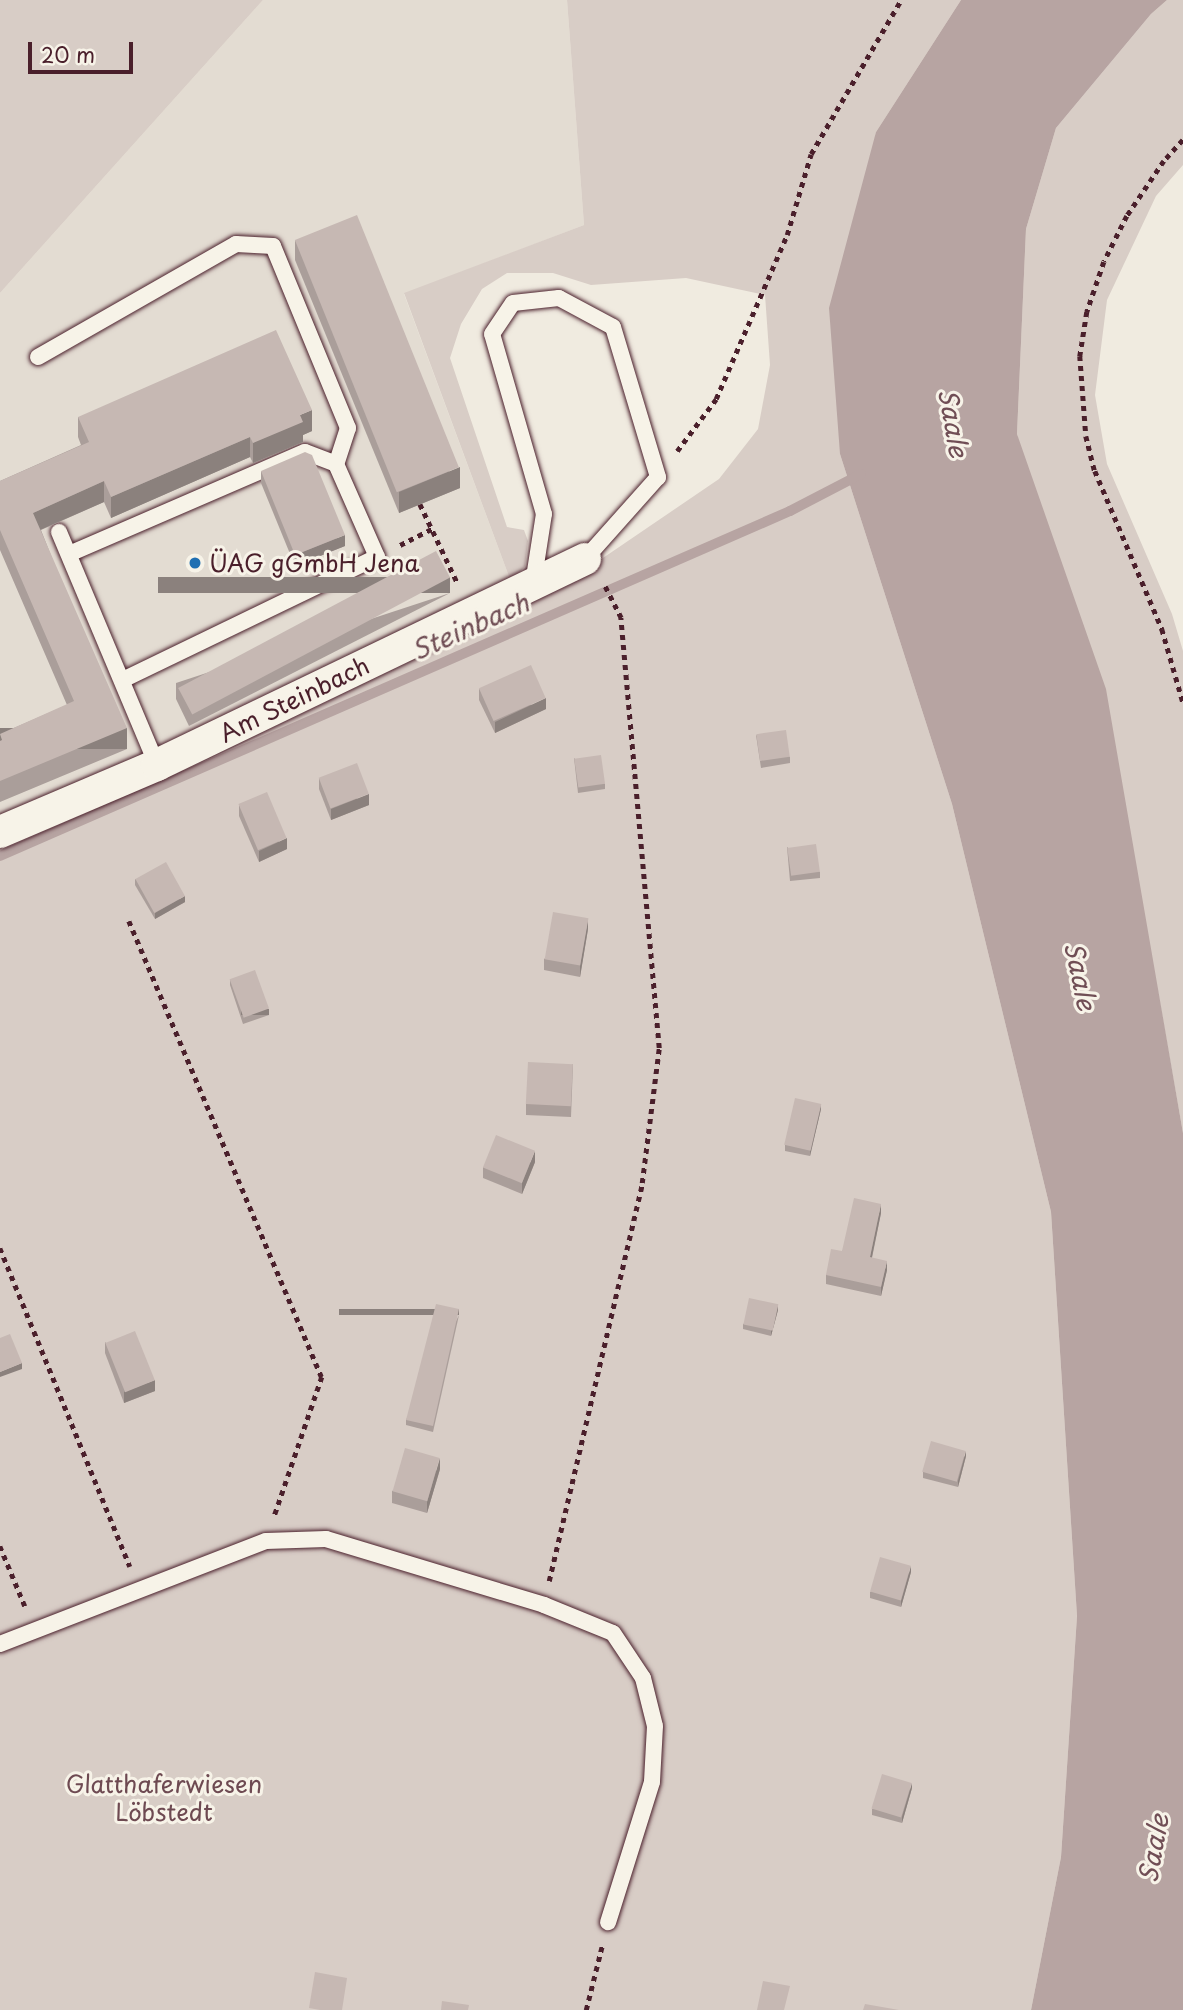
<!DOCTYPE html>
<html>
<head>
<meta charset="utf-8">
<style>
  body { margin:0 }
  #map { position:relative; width:1183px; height:2010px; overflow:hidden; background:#f0ebe0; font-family:"Playpen Sans",sans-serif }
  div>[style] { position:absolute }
  .built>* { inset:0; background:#e3dcd2 }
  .green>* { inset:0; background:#d8cdc6 }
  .water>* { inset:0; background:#b7a4a2 }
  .stream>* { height:10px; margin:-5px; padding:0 5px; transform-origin:5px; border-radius:5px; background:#b7a4a2 }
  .path>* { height:4.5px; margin-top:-2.25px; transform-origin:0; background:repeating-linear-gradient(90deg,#4a1f2b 0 5px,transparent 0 10px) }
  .roads { filter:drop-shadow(0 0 2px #4a1f2b) drop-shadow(0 0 2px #4a1f2b) }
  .service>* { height:16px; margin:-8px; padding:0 8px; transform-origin:8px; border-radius:8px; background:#f7f3e8 }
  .minor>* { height:32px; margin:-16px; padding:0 16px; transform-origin:16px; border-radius:16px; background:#f7f3e8 }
  .wall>* { inset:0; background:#aa9e9a }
  .shaded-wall>* { inset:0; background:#8b817d; transform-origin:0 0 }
  .building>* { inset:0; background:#c6b8b3; transform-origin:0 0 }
  .dots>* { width:19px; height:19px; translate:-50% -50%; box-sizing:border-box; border:4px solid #f7f3e8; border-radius:50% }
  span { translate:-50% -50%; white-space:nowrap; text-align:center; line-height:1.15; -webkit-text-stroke:6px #f7f3e8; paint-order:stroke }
  .poi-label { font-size:24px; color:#4a1f2b }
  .left { translate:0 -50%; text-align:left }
  .street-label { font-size:24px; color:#4a1f2b }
  .park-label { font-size:24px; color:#6e4a52 }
  .water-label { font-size:26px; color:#704e55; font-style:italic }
  .scale { position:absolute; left:28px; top:42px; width:105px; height:32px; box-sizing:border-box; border:4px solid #4a1f2b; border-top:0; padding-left:9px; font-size:21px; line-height:24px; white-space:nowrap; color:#4a1f2b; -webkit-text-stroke:5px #f7f3e8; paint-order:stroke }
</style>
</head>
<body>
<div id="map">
  <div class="built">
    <div style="clip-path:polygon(263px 0,567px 0,584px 225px,404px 294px,511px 582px,0 827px,0 293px)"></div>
  </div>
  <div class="green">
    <div style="clip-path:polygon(0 0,263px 0,0 293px)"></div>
    <div style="clip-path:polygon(567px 0,961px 0,876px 132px,840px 454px,952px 804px,1051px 1212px,1077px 1616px,1061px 1857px,1031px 2010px,0 2010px,0 848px,553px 592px,719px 479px,758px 429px,770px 365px,765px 295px,686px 278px,591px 285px,553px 273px,507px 273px,482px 289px,461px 324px,450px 358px,507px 527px,524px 530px,528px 541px,525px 566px,511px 582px,404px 293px,584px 225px)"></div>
    <div style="clip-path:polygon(1167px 0,1183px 0,1183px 165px,1156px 196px,1107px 300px,1095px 395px,1107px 464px,1172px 614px,1183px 651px,1183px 1133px,1158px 992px,1017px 434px,1026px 229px,1056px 128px,1151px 14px)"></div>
  </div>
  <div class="water">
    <div style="clip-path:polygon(961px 0,1167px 0,1151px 14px,1056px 128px,1026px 229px,1017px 434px,1106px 689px,1183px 1133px,1183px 2010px,1031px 2010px,1061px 1857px,1077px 1616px,1051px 1212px,952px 804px,840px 454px,829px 308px,876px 132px)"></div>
  </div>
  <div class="stream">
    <div style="left:0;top:856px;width:862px;rotate:-23.59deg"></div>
    <div style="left:790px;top:511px;width:80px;rotate:-27.5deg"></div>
  </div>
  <div class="path">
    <div style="left:1183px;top:140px;width:28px;rotate:132deg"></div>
    <div style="left:1164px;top:161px;width:66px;rotate:123.9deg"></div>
    <div style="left:1127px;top:216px;width:51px;rotate:116.6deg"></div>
    <div style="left:1104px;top:262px;width:53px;rotate:108.8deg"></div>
    <div style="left:1087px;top:312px;width:45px;rotate:99deg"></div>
    <div style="left:1080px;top:356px;width:80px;rotate:85.7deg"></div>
    <div style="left:1086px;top:436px;width:36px;rotate:76deg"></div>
    <div style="left:1095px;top:471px;width:172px;rotate:67deg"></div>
    <div style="left:1162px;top:629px;width:76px;rotate:74deg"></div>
    <div style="left:677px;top:451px;width:65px;rotate:-53.1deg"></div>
    <div style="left:716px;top:399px;width:179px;rotate:-66.6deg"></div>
    <div style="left:787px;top:235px;width:84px;rotate:-73.5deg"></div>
    <div style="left:811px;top:154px;width:178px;rotate:-59.7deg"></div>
    <div style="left:420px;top:504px;width:89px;rotate:64.6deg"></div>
    <div style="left:400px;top:545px;width:36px;rotate:-27deg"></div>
    <div style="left:129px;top:921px;width:495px;rotate:67.1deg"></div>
    <div style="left:322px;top:1377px;width:148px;rotate:108.9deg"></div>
    <div style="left:0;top:1248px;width:344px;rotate:67.8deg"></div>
    <div style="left:0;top:1546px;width:65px;rotate:67.4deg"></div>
    <div style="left:549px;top:1581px;width:409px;rotate:-76.8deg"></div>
    <div style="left:642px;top:1183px;width:136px;rotate:-82.8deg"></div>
    <div style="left:659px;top:1048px;width:432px;rotate:-95.1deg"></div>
    <div style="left:621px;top:618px;width:37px;rotate:-117deg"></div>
    <div style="left:586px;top:2010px;width:66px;rotate:-76deg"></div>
  </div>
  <div class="roads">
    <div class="service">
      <div style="left:38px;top:357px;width:228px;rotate:-29.7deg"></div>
      <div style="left:236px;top:244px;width:37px;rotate:3deg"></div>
      <div style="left:273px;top:246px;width:197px;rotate:67.6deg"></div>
      <div style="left:348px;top:428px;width:38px;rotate:108deg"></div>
      <div style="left:59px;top:532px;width:253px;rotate:67.2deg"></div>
      <div style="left:69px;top:554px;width:257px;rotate:-23.4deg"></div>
      <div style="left:305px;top:452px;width:33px;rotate:21deg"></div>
      <div style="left:336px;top:464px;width:102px;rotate:66.2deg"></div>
      <div style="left:377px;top:557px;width:283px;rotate:154.2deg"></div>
      <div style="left:533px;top:584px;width:71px;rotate:-81.1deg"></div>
      <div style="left:544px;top:514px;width:187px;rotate:-106.1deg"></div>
      <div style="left:492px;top:334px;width:37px;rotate:-56deg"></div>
      <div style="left:513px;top:303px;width:46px;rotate:-6.2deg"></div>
      <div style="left:559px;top:298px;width:61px;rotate:28.2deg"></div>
      <div style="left:613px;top:327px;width:157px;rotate:73.3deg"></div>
      <div style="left:658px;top:477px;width:110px;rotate:131.7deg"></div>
      <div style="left:0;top:1644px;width:285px;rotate:-21.2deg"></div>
      <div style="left:266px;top:1541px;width:60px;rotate:-1.9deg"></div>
      <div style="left:326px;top:1539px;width:228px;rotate:16.8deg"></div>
      <div style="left:544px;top:1605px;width:74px;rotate:22.1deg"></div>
      <div style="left:613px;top:1633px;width:54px;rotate:56.3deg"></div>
      <div style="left:643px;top:1678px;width:49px;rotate:76deg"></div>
      <div style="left:655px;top:1726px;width:56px;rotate:93.1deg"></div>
      <div style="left:652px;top:1782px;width:147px;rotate:107.4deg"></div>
    </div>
    <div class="minor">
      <div style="left:0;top:832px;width:171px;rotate:-23.1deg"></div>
      <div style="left:157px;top:765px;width:475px;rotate:-25.7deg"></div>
    </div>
  </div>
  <div class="wall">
    <div style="clip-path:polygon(295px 240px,460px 488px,399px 513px,295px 260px)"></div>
    <div style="clip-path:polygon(78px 417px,312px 431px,303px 435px,303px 442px,253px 463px,250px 457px,111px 518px,104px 502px,41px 530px,127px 749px,0 802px,0 734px,67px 705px,0 550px,0 481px,81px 445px,78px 437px)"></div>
    <div style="clip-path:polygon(261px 471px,345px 546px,295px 566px,261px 483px)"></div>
    <div style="clip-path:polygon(450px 593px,189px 726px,176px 699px,176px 683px)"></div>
    <div style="clip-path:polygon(479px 689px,546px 709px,495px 733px,479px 700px)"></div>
    <div style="clip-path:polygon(756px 735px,790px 757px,790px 763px,761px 768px)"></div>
    <div style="clip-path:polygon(574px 758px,605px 784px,605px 789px,578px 793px)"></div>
    <div style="clip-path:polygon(319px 778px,369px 805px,331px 820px,319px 789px)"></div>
    <div style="clip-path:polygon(239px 805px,287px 849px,259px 862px,239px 816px)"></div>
    <div style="clip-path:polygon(787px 847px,820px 872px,820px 878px,790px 881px)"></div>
    <div style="clip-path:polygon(135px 879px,185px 902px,155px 919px,135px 885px)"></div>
    <div style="clip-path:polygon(588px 929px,580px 977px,544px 970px,544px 959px)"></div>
    <div style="clip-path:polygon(230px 979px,269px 1015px,243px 1024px,230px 985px)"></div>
    <div style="clip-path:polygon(573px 1064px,571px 1117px,526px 1115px,526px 1104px)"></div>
    <div style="clip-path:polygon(821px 1109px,810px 1156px,785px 1151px,785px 1145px)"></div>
    <div style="clip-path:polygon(535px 1162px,522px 1194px,483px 1178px,483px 1167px)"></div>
    <div style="clip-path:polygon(881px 1213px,872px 1258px,887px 1270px,881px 1296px,826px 1284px,826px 1275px,842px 1251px)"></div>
    <div style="clip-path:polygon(778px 1310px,771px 1336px,743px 1329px,743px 1324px)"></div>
    <div style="clip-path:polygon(459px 1315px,433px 1432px,406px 1425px,406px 1420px)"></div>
    <div style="clip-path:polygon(105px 1342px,155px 1391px,124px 1403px,105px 1353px)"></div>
    <div style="clip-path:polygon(966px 1456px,958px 1487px,923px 1478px,923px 1472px)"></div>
    <div style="clip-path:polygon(440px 1469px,427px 1513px,392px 1503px,392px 1491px)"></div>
    <div style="clip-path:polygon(911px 1572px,901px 1607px,870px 1598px,870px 1592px)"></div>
    <div style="clip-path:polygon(912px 1788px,902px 1823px,872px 1815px,872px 1809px)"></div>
  </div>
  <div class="shaded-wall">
    <div style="clip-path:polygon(312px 410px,312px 431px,303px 435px,303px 442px,253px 463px,253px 443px,300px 415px)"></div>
    <div style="clip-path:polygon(250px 437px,250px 457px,111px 518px,111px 497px)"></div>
    <div style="clip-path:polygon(460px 467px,460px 488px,399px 513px,399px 492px)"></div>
    <div style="clip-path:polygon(104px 481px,104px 502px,33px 533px,33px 513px)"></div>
    <div style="clip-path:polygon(345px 535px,345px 546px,295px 566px,295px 555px)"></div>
    <div style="left:450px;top:577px;width:16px;height:292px;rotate:90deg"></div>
    <div style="clip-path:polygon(546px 698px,546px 709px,495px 733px,495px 722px)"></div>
    <div style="left:127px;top:728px;width:21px;height:138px;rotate:90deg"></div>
    <div style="clip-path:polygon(369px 794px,369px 805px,331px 820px,331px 809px)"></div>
    <div style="clip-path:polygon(287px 838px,287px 849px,259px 862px,259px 851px)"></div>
    <div style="clip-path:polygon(185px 896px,185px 902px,155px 919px,155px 913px)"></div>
    <div style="clip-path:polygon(588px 918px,588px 929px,580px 977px,580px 966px)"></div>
    <div style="left:269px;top:1009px;width:6px;height:28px;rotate:90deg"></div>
    <div style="clip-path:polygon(821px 1104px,821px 1109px,810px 1156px,810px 1150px)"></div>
    <div style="clip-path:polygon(535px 1151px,535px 1162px,522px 1194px,522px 1183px)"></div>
    <div style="clip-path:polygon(881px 1204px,881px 1213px,870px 1266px,870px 1257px)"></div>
    <div style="clip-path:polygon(887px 1261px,887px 1270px,881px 1296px,881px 1287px)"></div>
    <div style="clip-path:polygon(778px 1304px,778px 1310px,771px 1336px,771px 1331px)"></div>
    <div style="left:459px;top:1309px;width:6px;height:120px;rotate:90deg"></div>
    <div style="clip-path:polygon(22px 1363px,22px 1369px,0 1377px,0 1372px)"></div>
    <div style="clip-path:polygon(155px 1380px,155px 1391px,124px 1403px,124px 1392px)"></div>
    <div style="clip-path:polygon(966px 1451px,966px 1456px,958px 1487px,958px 1481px)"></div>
    <div style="clip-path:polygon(440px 1458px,440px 1469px,427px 1513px,427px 1502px)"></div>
    <div style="clip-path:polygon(911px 1566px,911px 1572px,901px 1607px,901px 1601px)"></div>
    <div style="clip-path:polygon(912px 1783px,912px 1788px,902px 1823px,902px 1817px)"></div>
  </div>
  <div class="building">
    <div style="left:357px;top:215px;width:272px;height:67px;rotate:68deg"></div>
    <div style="clip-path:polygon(276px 330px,312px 410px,300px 415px,303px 422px,253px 443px,250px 437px,111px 497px,104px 481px,33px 513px,127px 728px,0 781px,0 741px,2px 740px,0 734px,74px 701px,0 530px,0 481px,89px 442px,78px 417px)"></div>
    <div style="clip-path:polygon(305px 452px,312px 455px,345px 535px,295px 555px,261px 471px)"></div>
    <div style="left:436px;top:551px;width:30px;height:292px;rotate:62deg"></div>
    <div style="left:531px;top:665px;width:36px;height:57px;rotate:66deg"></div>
    <div style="left:786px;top:730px;width:27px;height:30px;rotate:82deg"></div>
    <div style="left:601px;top:755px;width:29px;height:27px;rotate:82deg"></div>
    <div style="left:357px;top:763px;width:33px;height:41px;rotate:69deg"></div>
    <div style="left:267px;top:792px;width:50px;height:31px;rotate:67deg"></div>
    <div style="left:816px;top:844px;width:28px;height:29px;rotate:82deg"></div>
    <div style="left:166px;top:862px;width:39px;height:35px;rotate:61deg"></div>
    <div style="left:553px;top:912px;width:36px;height:48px;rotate:10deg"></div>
    <div style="left:255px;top:970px;width:41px;height:27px;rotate:70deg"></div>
    <div style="left:528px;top:1062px;width:45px;height:42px;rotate:3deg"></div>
    <div style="left:795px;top:1098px;width:27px;height:48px;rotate:13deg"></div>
    <div style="left:496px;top:1135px;width:42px;height:35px;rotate:22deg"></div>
    <div style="clip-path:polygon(854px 1198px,881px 1204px,870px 1257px,887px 1261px,881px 1287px,826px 1275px,831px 1249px,842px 1251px)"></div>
    <div style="left:749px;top:1298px;width:30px;height:27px;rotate:12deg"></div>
    <div style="clip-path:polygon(436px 1304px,459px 1309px,433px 1426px,406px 1420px)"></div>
    <div style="left:135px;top:1331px;width:53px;height:32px;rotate:68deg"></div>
    <div style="clip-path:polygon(10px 1334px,22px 1363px,0 1372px,0 1338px)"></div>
    <div style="left:931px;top:1441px;width:36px;height:32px;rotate:16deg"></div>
    <div style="left:405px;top:1448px;width:36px;height:45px;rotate:16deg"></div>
    <div style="left:880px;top:1557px;width:32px;height:36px;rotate:16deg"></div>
    <div style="left:882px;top:1774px;width:31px;height:36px;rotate:17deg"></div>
    <div style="clip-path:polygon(315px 1972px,347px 1978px,342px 2010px,320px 2010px,309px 2008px)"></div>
    <div style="clip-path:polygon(763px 1981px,790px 1986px,784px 2010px,757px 2010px)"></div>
    <div style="clip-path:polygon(442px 2001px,469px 2005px,468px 2010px,441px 2010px)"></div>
    <div style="clip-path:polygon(865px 2004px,899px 2010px,863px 2010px)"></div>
  </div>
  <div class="dots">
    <div style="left:195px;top:563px;background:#1f6fb2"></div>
  </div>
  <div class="poi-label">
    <span class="left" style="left:209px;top:563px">ÜAG gGmbH Jena</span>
  </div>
  <div class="street-label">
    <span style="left:294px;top:699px;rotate:-26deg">Am Steinbach</span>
  </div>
  <div class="park-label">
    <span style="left:164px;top:1798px">Glatthaferwiesen<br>Löbstedt</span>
  </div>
  <div class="water-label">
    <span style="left:954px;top:423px;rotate:80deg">Saale</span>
    <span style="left:470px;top:626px;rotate:-24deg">Steinbach</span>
    <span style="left:1081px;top:976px;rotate:78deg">Saale</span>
    <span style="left:1153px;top:1848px;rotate:-80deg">Saale</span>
  </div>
  <div class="scale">20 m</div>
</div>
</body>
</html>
